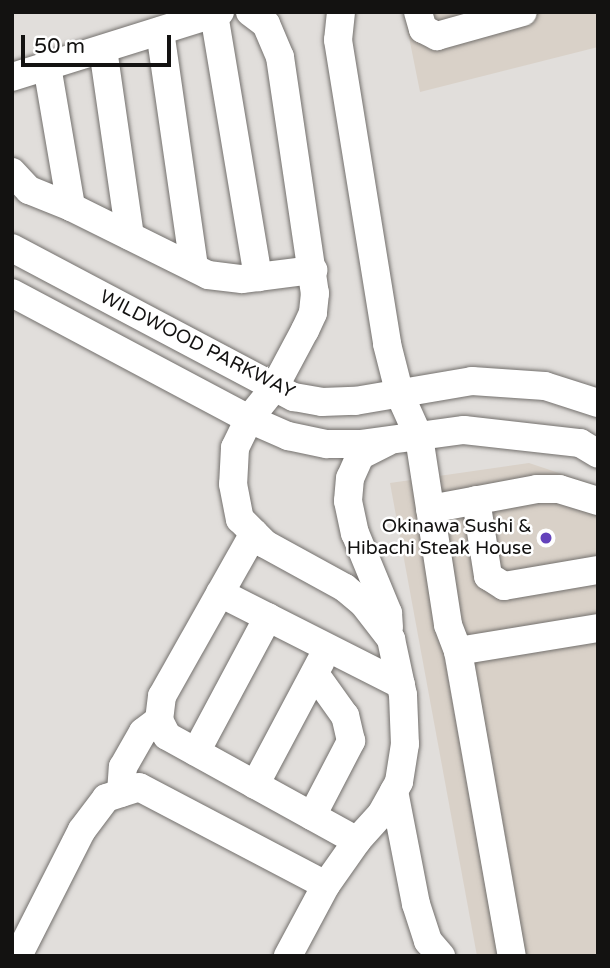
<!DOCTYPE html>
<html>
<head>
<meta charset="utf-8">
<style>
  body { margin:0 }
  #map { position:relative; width:610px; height:968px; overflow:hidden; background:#e1dedb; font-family:"Varela Round",sans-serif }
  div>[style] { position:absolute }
  .built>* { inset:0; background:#d9d1c8 }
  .roads { filter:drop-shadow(0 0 2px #73706d) drop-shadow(0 0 2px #73706d) }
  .minor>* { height:28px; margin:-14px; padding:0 14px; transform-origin:14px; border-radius:14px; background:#fff }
  .dots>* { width:19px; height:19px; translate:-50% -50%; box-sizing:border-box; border:4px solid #fff; border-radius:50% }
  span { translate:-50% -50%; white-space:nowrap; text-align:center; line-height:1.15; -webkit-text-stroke:5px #fff; paint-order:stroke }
  .street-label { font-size:19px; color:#131211 }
  .poi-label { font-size:19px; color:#131211 }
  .right { translate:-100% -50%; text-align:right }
  .frame { position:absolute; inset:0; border:14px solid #131211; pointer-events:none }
  .scale { position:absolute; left:21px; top:35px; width:150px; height:32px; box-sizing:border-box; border:4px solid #131211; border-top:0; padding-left:9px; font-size:21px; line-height:24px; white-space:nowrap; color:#131211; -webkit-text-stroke:5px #fff; paint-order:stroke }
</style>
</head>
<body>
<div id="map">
  <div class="built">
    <div style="clip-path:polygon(404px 12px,598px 12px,598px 47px,420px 92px)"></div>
    <div style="clip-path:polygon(529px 463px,598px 486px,598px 956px,477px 956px,390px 483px)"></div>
  </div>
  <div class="roads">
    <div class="minor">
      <div style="left:250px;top:12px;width:20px;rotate:37deg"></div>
      <div style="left:266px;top:24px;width:36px;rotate:67deg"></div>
      <div style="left:280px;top:57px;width:239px;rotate:81.6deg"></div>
      <div style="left:315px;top:293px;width:20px;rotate:96deg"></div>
      <div style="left:313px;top:313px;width:19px;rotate:115deg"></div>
      <div style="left:305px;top:330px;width:66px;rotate:118.1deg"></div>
      <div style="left:274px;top:388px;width:40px;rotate:129deg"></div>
      <div style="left:249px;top:419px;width:32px;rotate:116deg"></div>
      <div style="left:235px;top:448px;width:36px;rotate:93deg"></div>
      <div style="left:233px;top:484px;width:36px;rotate:79deg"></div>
      <div style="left:240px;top:519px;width:35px;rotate:45deg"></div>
      <div style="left:265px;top:544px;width:91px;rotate:28.8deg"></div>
      <div style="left:345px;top:588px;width:23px;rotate:40deg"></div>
      <div style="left:363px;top:603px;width:46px;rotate:52.1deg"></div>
      <div style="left:391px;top:639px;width:57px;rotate:77.9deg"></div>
      <div style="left:403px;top:695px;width:49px;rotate:87.7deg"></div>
      <div style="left:405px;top:744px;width:38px;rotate:99deg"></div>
      <div style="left:399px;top:782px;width:35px;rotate:119deg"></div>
      <div style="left:382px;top:813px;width:38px;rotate:132deg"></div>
      <div style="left:357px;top:841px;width:54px;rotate:125.2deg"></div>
      <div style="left:326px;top:885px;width:81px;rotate:118.2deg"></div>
      <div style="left:341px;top:12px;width:28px;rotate:96deg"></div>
      <div style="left:338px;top:40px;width:308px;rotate:80.8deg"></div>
      <div style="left:387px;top:344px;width:53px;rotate:75.7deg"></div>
      <div style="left:400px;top:395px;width:46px;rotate:65.7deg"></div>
      <div style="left:419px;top:437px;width:190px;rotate:81.2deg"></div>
      <div style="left:448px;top:625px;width:28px;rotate:69deg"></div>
      <div style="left:458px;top:651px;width:142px;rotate:-9.3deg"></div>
      <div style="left:418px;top:12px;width:18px;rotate:74deg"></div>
      <div style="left:423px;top:29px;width:16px;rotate:27deg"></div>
      <div style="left:437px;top:36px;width:89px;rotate:-15.6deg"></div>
      <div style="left:214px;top:14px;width:267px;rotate:80.5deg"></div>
      <div style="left:160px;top:31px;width:239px;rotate:81.8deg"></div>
      <div style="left:103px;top:49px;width:189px;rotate:81.8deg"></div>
      <div style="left:47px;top:66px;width:143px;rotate:80.3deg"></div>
      <div style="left:12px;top:77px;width:218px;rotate:-17.4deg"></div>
      <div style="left:12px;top:172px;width:25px;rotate:47deg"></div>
      <div style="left:29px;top:190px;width:45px;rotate:22deg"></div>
      <div style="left:71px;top:207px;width:153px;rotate:26.4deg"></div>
      <div style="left:208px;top:275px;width:34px;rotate:7deg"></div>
      <div style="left:242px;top:279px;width:72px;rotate:-7.2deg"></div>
      <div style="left:12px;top:248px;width:319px;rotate:27.9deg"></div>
      <div style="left:294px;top:397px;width:28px;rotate:10deg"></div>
      <div style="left:322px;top:402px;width:33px;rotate:-2deg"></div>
      <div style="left:355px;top:401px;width:119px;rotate:-9.7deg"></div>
      <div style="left:472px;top:381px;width:73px;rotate:3.9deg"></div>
      <div style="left:545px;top:386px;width:56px;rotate:17.8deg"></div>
      <div style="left:12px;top:293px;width:268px;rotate:28deg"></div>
      <div style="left:249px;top:419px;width:43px;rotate:23.6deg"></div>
      <div style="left:288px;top:436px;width:40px;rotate:12deg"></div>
      <div style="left:327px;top:444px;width:33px"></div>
      <div style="left:360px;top:444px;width:105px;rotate:-7.7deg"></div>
      <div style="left:464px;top:430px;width:117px;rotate:6.4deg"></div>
      <div style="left:580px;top:443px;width:21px;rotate:31deg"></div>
      <div style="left:387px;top:442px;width:30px;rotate:153deg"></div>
      <div style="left:360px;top:456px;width:24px;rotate:114deg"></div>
      <div style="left:350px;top:478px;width:23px;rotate:95deg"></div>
      <div style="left:348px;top:501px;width:33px;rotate:78deg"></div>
      <div style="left:355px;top:533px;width:87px;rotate:67.6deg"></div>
      <div style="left:388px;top:613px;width:14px;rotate:86deg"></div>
      <div style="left:476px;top:500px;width:77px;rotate:81deg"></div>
      <div style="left:488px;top:576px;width:19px;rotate:32deg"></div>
      <div style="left:504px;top:586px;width:95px;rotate:-9.7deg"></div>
      <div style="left:430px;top:509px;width:109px;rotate:-10.6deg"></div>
      <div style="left:537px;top:489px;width:22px"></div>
      <div style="left:559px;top:489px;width:41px;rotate:17.1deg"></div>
      <div style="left:254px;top:533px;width:187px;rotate:119.4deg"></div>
      <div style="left:162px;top:696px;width:24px;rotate:97deg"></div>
      <div style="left:159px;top:720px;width:18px;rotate:63deg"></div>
      <div style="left:167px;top:736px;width:217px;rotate:28.9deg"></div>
      <div style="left:220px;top:593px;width:203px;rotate:26.9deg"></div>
      <div style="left:458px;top:651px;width:310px;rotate:80deg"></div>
      <div style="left:196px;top:752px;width:153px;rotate:-61.9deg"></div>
      <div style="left:255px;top:785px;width:140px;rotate:-62deg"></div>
      <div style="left:394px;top:791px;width:115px;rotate:79deg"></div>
      <div style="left:416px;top:904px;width:39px;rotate:72deg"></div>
      <div style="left:428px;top:941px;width:20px;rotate:49deg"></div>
      <div style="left:121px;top:793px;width:26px;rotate:-86deg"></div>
      <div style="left:123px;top:767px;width:40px;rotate:-60.3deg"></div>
      <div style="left:143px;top:732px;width:20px;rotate:-37deg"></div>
      <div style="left:312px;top:816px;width:85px;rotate:-62.5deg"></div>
      <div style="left:351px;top:741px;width:26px;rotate:-103deg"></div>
      <div style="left:345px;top:716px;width:52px;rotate:-125.5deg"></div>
      <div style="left:18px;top:956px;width:141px;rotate:-63.1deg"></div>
      <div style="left:82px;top:830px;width:40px;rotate:-53deg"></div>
      <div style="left:106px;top:798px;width:35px;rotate:-18deg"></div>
      <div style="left:139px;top:787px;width:211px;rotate:27.7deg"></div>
    </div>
  </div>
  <div class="dots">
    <div style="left:546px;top:538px;background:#6442bb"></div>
  </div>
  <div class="street-label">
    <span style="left:197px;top:345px;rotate:27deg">WILDWOOD PARKWAY</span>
  </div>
  <div class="poi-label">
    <span class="right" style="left:532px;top:538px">Okinawa Sushi &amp;<br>Hibachi Steak House</span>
  </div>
  <div class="frame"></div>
  <div class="scale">50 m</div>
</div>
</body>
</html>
